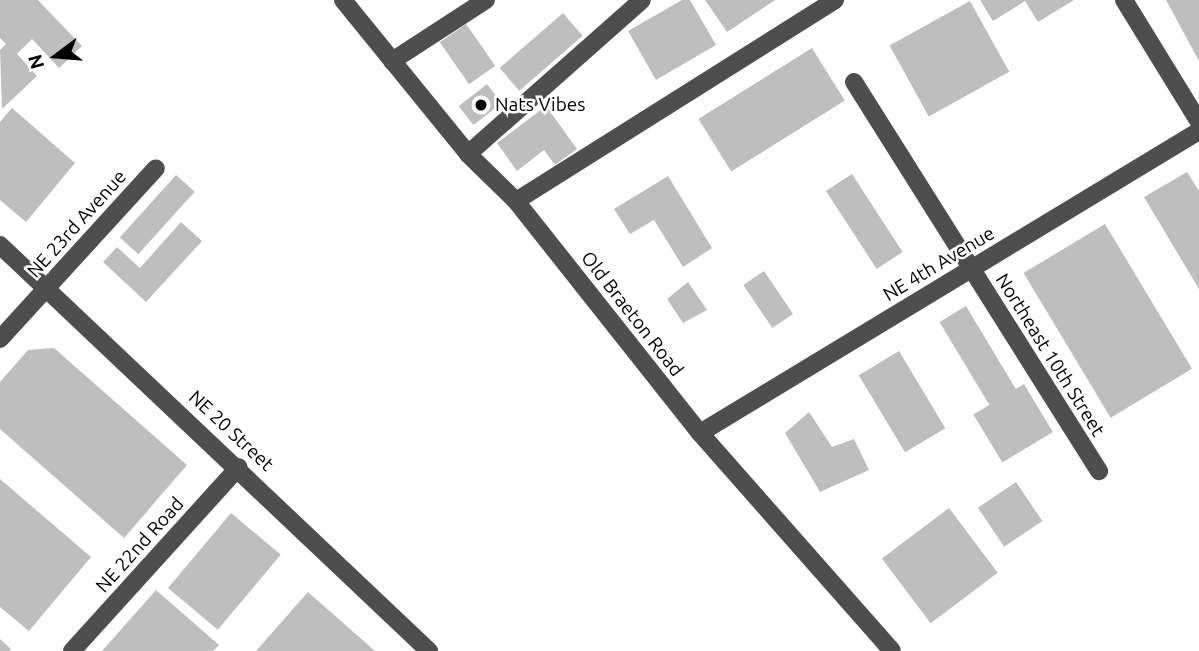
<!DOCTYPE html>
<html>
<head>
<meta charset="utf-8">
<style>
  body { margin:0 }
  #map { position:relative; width:1199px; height:651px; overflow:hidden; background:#fff; font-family:Ubuntu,sans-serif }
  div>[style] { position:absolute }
  .building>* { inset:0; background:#bebebe; transform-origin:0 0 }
  .minor>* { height:18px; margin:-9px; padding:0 9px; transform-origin:9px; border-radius:9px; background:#4e4e4e }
  .dots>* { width:19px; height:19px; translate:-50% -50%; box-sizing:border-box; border:4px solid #fff; border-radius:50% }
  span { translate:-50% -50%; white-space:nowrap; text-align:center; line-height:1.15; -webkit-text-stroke:5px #fff; paint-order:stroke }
  .poi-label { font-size:19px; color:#000 }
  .left { translate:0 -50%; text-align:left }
  .street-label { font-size:19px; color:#000 }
  .north { position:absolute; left:21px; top:21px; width:70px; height:70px; -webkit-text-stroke:5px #fff; paint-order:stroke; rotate:254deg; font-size:19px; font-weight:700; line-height:28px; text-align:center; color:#000 }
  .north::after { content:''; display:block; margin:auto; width:24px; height:32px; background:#000; clip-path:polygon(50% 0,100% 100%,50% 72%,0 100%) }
</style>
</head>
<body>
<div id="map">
  <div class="building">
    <div style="clip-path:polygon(0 0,38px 0,82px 46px,59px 68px,32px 39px,17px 54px,37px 76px,2px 109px,0 50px,6px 44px,0 38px)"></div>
    <div style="clip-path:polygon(682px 0,690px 0,716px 45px,656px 80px,628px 31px)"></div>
    <div style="clip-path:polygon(705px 0,775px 0,727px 32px)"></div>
    <div style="clip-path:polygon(980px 0,1074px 0,1038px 22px,1025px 1px,993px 21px)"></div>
    <div style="clip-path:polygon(1166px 0,1199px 0,1199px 61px)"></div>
    <div style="left:970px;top:1px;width:81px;height:92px;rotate:61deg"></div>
    <div style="left:563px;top:13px;width:30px;height:84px;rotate:49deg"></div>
    <div style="left:466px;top:24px;width:51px;height:32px;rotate:55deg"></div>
    <div style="left:812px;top:48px;width:62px;height:134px;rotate:58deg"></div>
    <div style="left:487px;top:84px;width:24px;height:36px;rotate:52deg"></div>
    <div style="clip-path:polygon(546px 106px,577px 149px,555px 165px,544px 150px,517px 171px,497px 143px)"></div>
    <div style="clip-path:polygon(12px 108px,75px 163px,26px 222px,0 200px,0 122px)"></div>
    <div style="clip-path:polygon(1187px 172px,1199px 191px,1199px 289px,1144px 197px)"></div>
    <div style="left:852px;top:174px;width:93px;height:31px;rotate:57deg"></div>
    <div style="left:176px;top:175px;width:25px;height:84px;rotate:42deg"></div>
    <div style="clip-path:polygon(668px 176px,712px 248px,683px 267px,654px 220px,630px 234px,614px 209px)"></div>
    <div style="clip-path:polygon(181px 222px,202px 241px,146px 302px,103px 262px,117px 247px,140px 268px)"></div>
    <div style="left:1105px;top:224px;width:169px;height:95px;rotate:59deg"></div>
    <div style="left:764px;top:271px;width:52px;height:25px;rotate:56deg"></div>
    <div style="clip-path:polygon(688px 282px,707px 310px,683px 323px,667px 299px)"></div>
    <div style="left:966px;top:306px;width:97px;height:31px;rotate:59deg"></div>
    <div style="clip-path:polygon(54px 348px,187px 465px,124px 538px,0 429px,0 382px,28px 350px)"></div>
    <div style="left:899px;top:351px;width:90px;height:47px;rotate:59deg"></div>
    <div style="left:1024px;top:384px;width:56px;height:59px;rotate:59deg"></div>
    <div style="clip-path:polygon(809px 412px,832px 447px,854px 439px,869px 470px,820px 492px,785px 433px)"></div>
    <div style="clip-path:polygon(0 479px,91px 557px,29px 631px,0 607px)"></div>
    <div style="left:1016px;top:482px;width:47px;height:46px;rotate:56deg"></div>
    <div style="left:949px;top:508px;width:81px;height:84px;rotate:53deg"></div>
    <div style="left:231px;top:513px;width:65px;height:98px;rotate:40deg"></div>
    <div style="clip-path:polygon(156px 590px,219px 645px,213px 651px,102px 651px)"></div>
    <div style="clip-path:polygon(308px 592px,375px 651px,256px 651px)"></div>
    <div style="clip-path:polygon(0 639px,11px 649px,9px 651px,0 651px)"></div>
  </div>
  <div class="minor">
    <div style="left:343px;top:0;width:198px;rotate:50.9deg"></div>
    <div style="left:468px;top:154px;width:67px;rotate:44.4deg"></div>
    <div style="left:516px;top:201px;width:296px;rotate:51.6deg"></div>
    <div style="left:700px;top:433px;width:290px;rotate:48.6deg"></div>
    <div style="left:1124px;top:0;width:143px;rotate:58.4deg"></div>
    <div style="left:392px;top:61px;width:112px;rotate:-33deg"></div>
    <div style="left:854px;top:82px;width:460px;rotate:57.8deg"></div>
    <div style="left:468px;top:154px;width:232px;rotate:-41.5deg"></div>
    <div style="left:516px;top:201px;width:377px;rotate:-32.2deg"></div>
    <div style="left:0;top:245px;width:591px;rotate:43.42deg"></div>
    <div style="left:0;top:339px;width:231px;rotate:-47.6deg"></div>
    <div style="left:700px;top:433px;width:583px;rotate:-31.18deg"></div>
    <div style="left:72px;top:651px;width:248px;rotate:-47.8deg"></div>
  </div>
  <div class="dots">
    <div style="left:481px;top:105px;background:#000"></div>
  </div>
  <div class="poi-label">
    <span class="left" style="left:495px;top:105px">Nats Vibes</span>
  </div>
  <div class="street-label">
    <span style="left:77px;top:224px;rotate:-48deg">NE 23rd Avenue</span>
    <span style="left:939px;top:264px;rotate:-31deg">NE 4th Avenue</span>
    <span style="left:632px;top:314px;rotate:52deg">Old Braeton Road</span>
    <span style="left:1050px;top:355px;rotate:58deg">Northeast 10th Street</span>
    <span style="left:231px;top:431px;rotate:43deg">NE 20 Street</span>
    <span style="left:140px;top:545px;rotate:-48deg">NE 22nd Road</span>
  </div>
  <div class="north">N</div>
</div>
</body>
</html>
